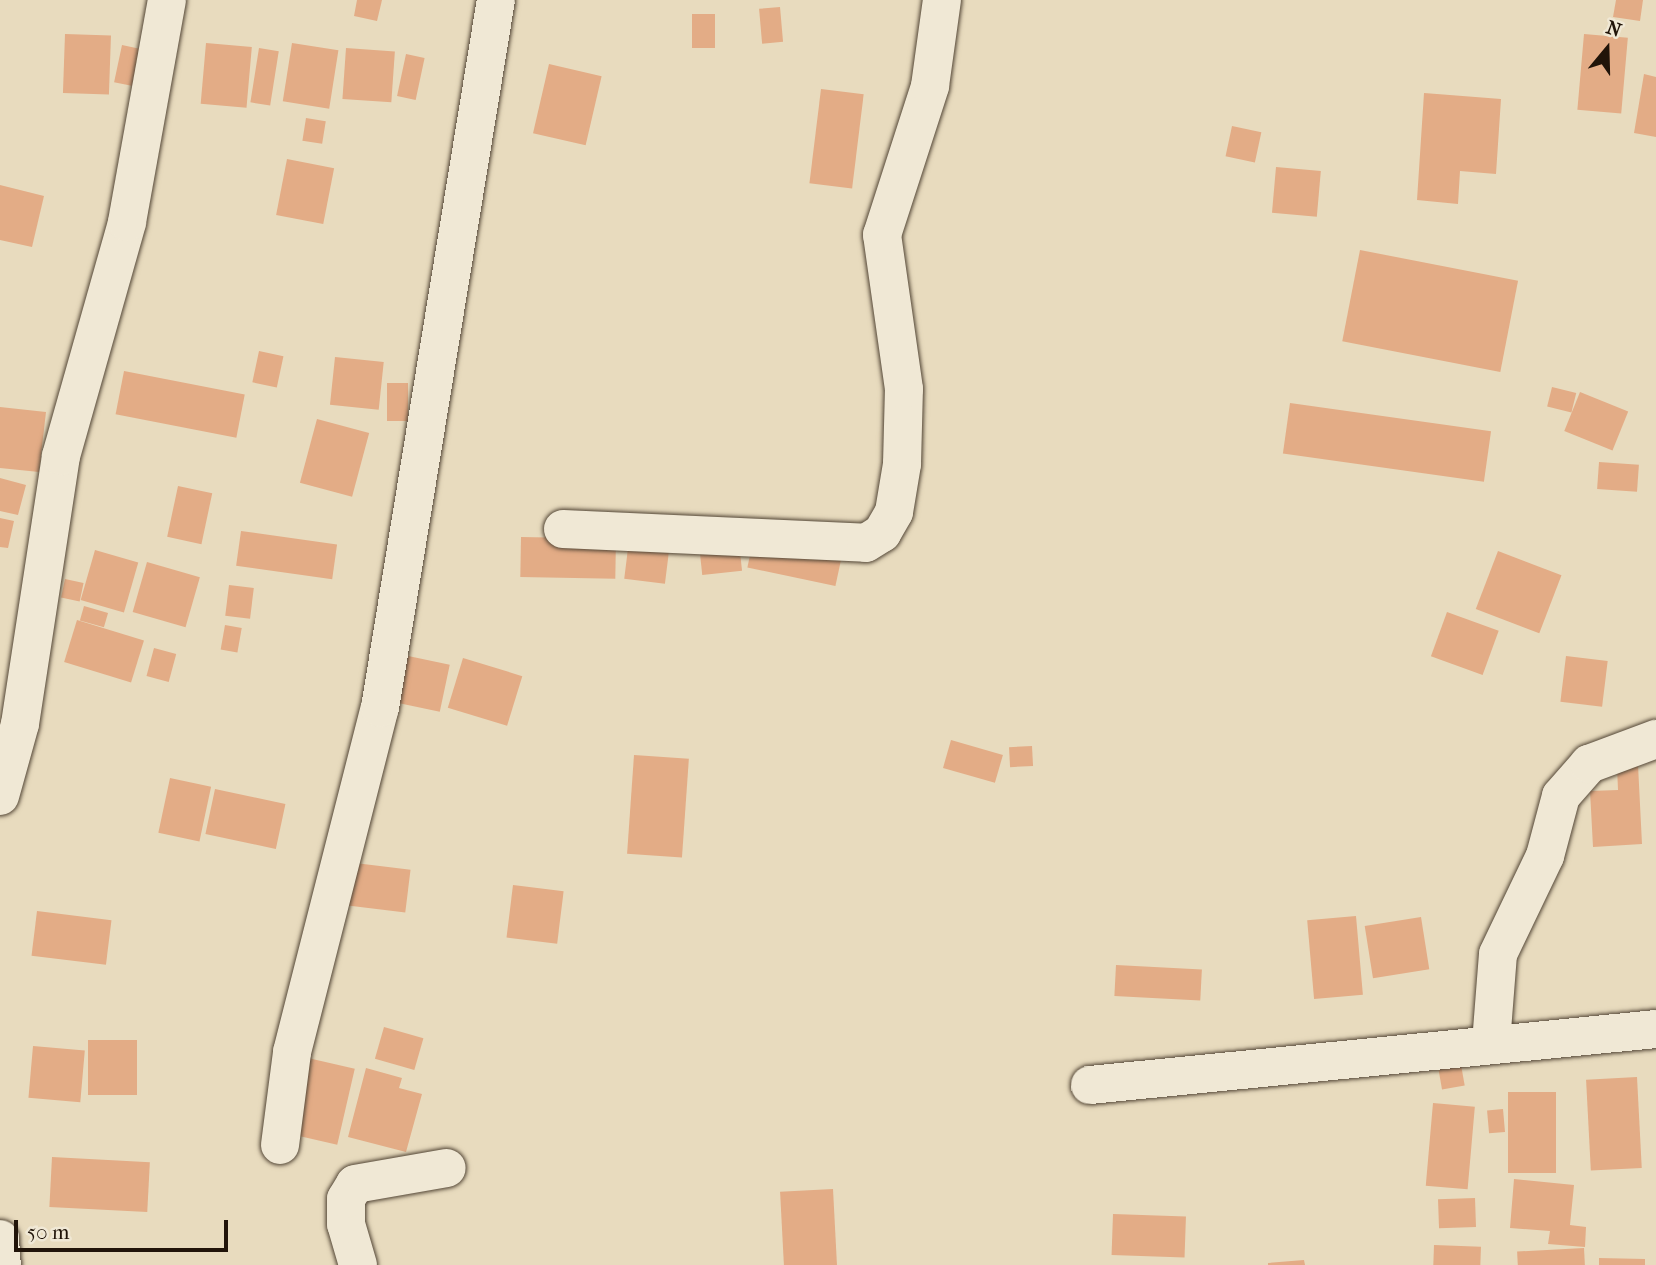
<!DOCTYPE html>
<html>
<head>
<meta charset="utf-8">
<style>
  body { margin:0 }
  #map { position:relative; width:1656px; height:1265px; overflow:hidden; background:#e8dbbe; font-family:"IM FELL French Canon",serif }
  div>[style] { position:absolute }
  .building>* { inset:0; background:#e3ac86; transform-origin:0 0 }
  .roads { filter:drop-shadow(0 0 2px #534636) drop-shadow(0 0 2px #534636) }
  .minor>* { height:38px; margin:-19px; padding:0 19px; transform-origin:19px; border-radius:19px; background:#f0e8d5 }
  span { translate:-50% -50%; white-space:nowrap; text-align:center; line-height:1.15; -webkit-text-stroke:5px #f0e8d5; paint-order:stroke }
  .north { position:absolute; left:1572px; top:14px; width:70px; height:70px; -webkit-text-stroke:5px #f0e8d5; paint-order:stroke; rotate:19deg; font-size:19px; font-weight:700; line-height:28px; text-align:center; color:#211409 }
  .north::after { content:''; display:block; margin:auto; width:24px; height:32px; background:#211409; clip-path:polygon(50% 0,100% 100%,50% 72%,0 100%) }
  .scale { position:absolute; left:14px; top:1220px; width:214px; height:32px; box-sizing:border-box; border:4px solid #211409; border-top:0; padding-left:9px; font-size:21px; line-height:24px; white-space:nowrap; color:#211409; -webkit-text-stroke:5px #f0e8d5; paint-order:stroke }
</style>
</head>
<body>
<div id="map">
  <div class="building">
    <div style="clip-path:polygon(357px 0,382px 0,377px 21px,354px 16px)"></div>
    <div style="clip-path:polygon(1616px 0,1643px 0,1640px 21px,1613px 17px)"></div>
    <div style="left:780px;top:7px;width:35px;height:21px;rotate:85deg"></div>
    <div style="left:692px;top:14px;width:23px;height:34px"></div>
    <div style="left:65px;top:34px;width:46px;height:59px;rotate:2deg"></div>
    <div style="left:1584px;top:34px;width:44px;height:76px;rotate:5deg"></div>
    <div style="left:206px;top:43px;width:46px;height:61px;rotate:5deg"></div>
    <div style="left:292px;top:43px;width:47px;height:59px;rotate:9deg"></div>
    <div style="left:122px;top:45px;width:19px;height:38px;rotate:12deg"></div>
    <div style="left:259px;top:48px;width:20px;height:55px;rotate:9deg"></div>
    <div style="left:346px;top:48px;width:49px;height:51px;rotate:4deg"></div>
    <div style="left:406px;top:54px;width:19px;height:43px;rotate:12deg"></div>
    <div style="left:549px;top:64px;width:54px;height:71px;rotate:13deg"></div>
    <div style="clip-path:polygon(1644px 74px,1656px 77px,1656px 137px,1634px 133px)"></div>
    <div style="left:821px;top:89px;width:43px;height:95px;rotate:7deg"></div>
    <div style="clip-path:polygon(1424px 93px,1501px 99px,1496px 174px,1460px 171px,1458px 204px,1417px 200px)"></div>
    <div style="left:306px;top:118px;width:20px;height:23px;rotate:9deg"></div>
    <div style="left:1232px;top:126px;width:30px;height:31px;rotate:12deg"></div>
    <div style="left:287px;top:159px;width:48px;height:57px;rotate:11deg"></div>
    <div style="left:1276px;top:167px;width:45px;height:46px;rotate:5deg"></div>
    <div style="clip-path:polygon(0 185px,44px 196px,32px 247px,0 240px)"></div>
    <div style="left:1360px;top:250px;width:161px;height:93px;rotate:11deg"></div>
    <div style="left:259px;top:351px;width:25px;height:32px;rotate:12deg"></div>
    <div style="left:335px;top:357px;width:49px;height:48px;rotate:6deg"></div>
    <div style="left:124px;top:371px;width:123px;height:44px;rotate:11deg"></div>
    <div style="left:387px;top:383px;width:21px;height:38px"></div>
    <div style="left:1552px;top:387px;width:25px;height:20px;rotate:14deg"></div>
    <div style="left:1580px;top:392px;width:52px;height:42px;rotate:22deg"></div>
    <div style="left:1290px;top:403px;width:203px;height:51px;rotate:8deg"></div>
    <div style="clip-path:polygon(0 407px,46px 412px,39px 472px,0 468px)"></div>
    <div style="left:317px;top:419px;width:54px;height:66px;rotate:15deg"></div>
    <div style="left:1599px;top:462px;width:40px;height:27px;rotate:4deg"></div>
    <div style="clip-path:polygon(0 478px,26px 485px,18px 515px,0 511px)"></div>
    <div style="left:178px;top:486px;width:35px;height:52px;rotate:12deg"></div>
    <div style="clip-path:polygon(0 518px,14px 521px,8px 548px,0 547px)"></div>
    <div style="left:241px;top:531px;width:97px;height:35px;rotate:8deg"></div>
    <div style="left:521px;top:537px;width:95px;height:40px;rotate:1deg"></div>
    <div style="left:629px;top:540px;width:41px;height:39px;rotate:7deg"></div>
    <div style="left:753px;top:541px;width:90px;height:27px;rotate:12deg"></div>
    <div style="left:739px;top:542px;width:29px;height:40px;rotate:84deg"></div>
    <div style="left:95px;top:550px;width:45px;height:52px;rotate:16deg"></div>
    <div style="left:1498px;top:551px;width:68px;height:62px;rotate:21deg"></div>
    <div style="left:147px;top:562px;width:55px;height:52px;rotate:16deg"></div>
    <div style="left:65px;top:579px;width:19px;height:19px;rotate:12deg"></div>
    <div style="left:229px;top:585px;width:25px;height:31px;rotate:7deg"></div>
    <div style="left:84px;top:606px;width:25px;height:15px;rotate:16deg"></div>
    <div style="left:1447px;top:612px;width:55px;height:47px;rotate:20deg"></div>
    <div style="left:77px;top:620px;width:70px;height:44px;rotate:17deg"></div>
    <div style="left:225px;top:625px;width:17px;height:25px;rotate:10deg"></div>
    <div style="left:154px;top:648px;width:23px;height:29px;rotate:15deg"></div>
    <div style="left:394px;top:653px;width:57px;height:48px;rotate:12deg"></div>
    <div style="left:1566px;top:656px;width:42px;height:46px;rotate:7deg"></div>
    <div style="left:463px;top:658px;width:62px;height:52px;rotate:17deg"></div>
    <div style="left:951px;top:740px;width:54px;height:29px;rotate:16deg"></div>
    <div style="left:1032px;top:746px;width:20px;height:23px;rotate:87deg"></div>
    <div style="left:634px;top:755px;width:55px;height:99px;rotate:4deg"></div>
    <div style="clip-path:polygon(1638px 765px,1642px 844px,1593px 847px,1590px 791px,1618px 790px,1617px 766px)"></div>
    <div style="left:170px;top:778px;width:42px;height:56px;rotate:12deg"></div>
    <div style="left:215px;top:789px;width:72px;height:46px;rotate:12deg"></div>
    <div style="left:347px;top:862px;width:64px;height:43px;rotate:7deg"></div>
    <div style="left:513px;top:885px;width:51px;height:53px;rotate:7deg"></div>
    <div style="left:37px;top:911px;width:75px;height:45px;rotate:7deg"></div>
    <div style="left:1356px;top:916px;width:79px;height:49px;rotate:85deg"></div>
    <div style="left:1421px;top:917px;width:53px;height:57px;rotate:81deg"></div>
    <div style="left:1116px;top:965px;width:86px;height:31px;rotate:3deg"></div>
    <div style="left:384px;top:1027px;width:41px;height:33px;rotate:16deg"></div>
    <div style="left:88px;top:1040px;width:49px;height:55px"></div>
    <div style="left:33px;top:1046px;width:52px;height:52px;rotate:5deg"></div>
    <div style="left:308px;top:1058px;width:48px;height:78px;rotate:13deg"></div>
    <div style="left:1460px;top:1059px;width:27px;height:23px;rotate:80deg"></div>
    <div style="clip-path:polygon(366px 1068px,402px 1078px,399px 1088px,422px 1094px,406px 1152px,348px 1137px)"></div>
    <div style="left:1637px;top:1077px;width:91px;height:51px;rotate:87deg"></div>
    <div style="left:1508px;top:1092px;width:48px;height:81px"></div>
    <div style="left:1433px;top:1103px;width:42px;height:83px;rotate:5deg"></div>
    <div style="left:1503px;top:1109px;width:23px;height:16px;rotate:85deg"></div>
    <div style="left:52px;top:1157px;width:98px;height:50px;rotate:3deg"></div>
    <div style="clip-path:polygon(1514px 1179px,1574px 1185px,1570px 1225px,1586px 1227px,1585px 1247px,1548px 1244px,1550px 1231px,1510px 1228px)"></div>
    <div style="left:833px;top:1189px;width:76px;height:53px;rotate:87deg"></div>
    <div style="left:1475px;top:1198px;width:29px;height:37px;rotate:88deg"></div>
    <div style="left:1113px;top:1214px;width:73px;height:41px;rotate:2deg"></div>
    <div style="left:1434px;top:1245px;width:47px;height:20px;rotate:2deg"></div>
    <div style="left:1584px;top:1248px;width:17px;height:67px;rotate:87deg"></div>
    <div style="clip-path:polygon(1599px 1258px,1645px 1259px,1645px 1265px,1599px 1265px)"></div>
    <div style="clip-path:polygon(1304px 1260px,1305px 1265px,1268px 1265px,1268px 1263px)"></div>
  </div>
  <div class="roads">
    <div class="minor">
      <div style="left:563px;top:529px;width:303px;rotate:2.6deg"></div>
      <div style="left:866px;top:543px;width:19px;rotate:-32deg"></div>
      <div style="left:882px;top:533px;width:24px;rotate:-60deg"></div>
      <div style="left:894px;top:512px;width:49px;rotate:-80.5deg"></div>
      <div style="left:902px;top:464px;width:75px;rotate:-88.5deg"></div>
      <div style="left:904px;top:389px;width:156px;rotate:-98.1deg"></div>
      <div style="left:882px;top:235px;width:157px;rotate:-72.1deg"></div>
      <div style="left:930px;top:86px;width:87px;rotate:-82.1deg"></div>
      <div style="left:0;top:796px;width:75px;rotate:-74.5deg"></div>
      <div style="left:20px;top:724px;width:271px;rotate:-81.3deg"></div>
      <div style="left:61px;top:456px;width:243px;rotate:-74.2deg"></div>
      <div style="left:127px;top:222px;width:226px;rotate:-79.8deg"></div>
      <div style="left:1491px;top:1043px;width:89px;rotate:-85.5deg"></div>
      <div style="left:1498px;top:954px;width:109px;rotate:-64.4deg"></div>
      <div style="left:1545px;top:856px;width:62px;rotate:-75.1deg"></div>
      <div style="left:1561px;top:796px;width:43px;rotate:-48.8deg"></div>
      <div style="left:1589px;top:764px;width:72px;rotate:-20.5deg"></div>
      <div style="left:1090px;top:1085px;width:569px;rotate:-5.65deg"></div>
      <div style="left:280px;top:1145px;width:94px;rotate:-82.6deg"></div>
      <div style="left:292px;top:1052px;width:355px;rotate:-75.7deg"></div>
      <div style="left:380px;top:708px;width:717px;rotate:-80.7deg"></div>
      <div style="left:0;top:1239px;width:26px;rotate:86deg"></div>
      <div style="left:358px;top:1265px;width:43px;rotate:-106.3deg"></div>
      <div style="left:346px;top:1224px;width:25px;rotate:-90deg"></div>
      <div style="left:346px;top:1199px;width:17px;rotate:-59deg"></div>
      <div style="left:355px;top:1184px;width:93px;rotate:-9.9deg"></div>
    </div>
  </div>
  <div class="north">N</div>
  <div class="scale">50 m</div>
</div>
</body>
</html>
